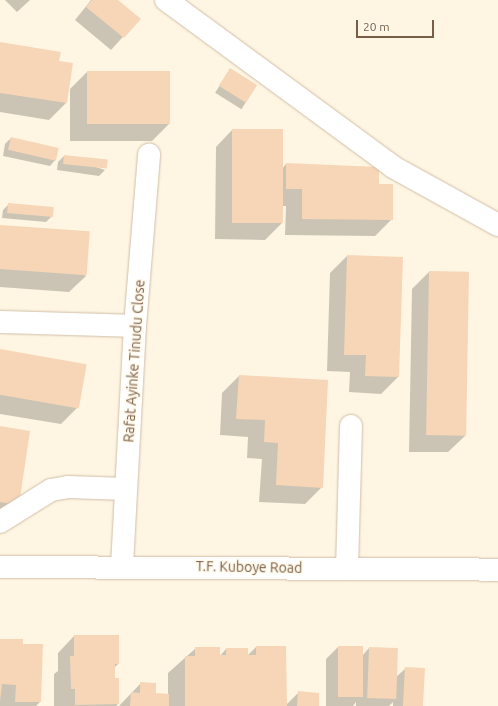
<!DOCTYPE html>
<html>
<head>
<meta charset="utf-8">
<style>
  body { margin:0 }
  #map { position:relative; width:498px; height:706px; overflow:hidden; background:#fef6e3; font-family:Ubuntu,sans-serif }
  div>[style] { position:absolute }
  .shadow>* { inset:0; background:#0003; transform-origin:0 0 }
  .building>* { inset:0; background:#f7d6b7; transform-origin:0 0 }
  .roads { filter:drop-shadow(0 0 1px #d1bea8) drop-shadow(0 0 1px #d1bea8) }
  .minor>* { height:22px; margin:-11px; padding:0 11px; transform-origin:11px; border-radius:11px; background:#fff }
  span { translate:-50% -50%; white-space:nowrap; text-align:center; line-height:1.15; -webkit-text-stroke:3px #fff9eb; paint-order:stroke }
  .street-label { font-size:14px; color:#795d46 }
  .scale { position:absolute; left:356px; top:20px; width:78px; height:18px; box-sizing:border-box; border:2px solid #795d46; border-top:0; padding-left:5px; font-size:12px; line-height:14px; white-space:nowrap; color:#795d46; -webkit-text-stroke:3px #fff9eb; paint-order:stroke }
</style>
</head>
<body>
<div id="map">
  <div class="shadow">
    <div style="clip-path:polygon(5px 0,30px 0,17px 12px)"></div>
    <div style="clip-path:polygon(91px 0,117px 0,139px 19px,111px 50px,75px 20px)"></div>
    <div style="clip-path:polygon(0 43px,58px 62px,66px 103px,49px 120px,0 112px)"></div>
    <div style="left:230px;top:69px;width:31px;height:28px;rotate:32deg"></div>
    <div style="clip-path:polygon(87px 72px,169px 124px,152px 141px,70px 141px,70px 89px)"></div>
    <div style="clip-path:polygon(232px 130px,282px 169px,286px 164px,378px 185px,392px 219px,375px 236px,285px 235px,286px 206px,282px 206px,282px 223px,265px 240px,215px 239px,216px 147px)"></div>
    <div style="clip-path:polygon(11px 138px,56px 159px,50px 166px,3px 156px,5px 144px)"></div>
    <div style="clip-path:polygon(64px 156px,105px 170px,99px 176px,57px 170px,58px 162px)"></div>
    <div style="clip-path:polygon(9px 204px,52px 216px,46px 222px,2px 218px,3px 210px)"></div>
    <div style="clip-path:polygon(0 226px,86px 276px,69px 292px,0 287px)"></div>
    <div style="clip-path:polygon(347px 256px,398px 377px,381px 394px,349px 392px,350px 372px,327px 371px,330px 273px)"></div>
    <div style="clip-path:polygon(429px 272px,465px 436px,448px 452px,409px 452px,412px 289px)"></div>
    <div style="clip-path:polygon(0 350px,78px 407px,61px 424px,0 414px)"></div>
    <div style="clip-path:polygon(239px 376px,322px 487px,305px 504px,259px 502px,262px 459px,247px 458px,248px 437px,220px 435px,222px 393px)"></div>
    <div style="clip-path:polygon(0 427px,18px 504px,0 521px)"></div>
    <div style="clip-path:polygon(74px 636px,118px 664px,114px 668px,118px 704px,116px 706px,54px 706px,54px 674px,58px 671px,58px 653px)"></div>
    <div style="clip-path:polygon(0 640px,22px 645px,42px 645px,40px 702px,36px 706px,0 706px)"></div>
    <div style="clip-path:polygon(256px 647px,286px 705px,299px 692px,318px 706px,119px 706px,141px 683px,155px 694px,168px 695px,168px 673px,196px 648px,219px 657px,226px 649px,247px 656px)"></div>
    <div style="clip-path:polygon(338px 647px,362px 656px,369px 648px,396px 677px,406px 668px,423px 706px,393px 706px,393px 702px,389px 706px,356px 706px,356px 702px,353px 706px,326px 706px,326px 659px)"></div>
  </div>
  <div class="building">
    <div style="clip-path:polygon(92px 0,118px 0,141px 19px,124px 38px,86px 7px)"></div>
    <div style="clip-path:polygon(0 42px,61px 52px,59px 61px,73px 63px,67px 103px,0 93px)"></div>
    <div style="left:230px;top:68px;width:32px;height:21px;rotate:32deg"></div>
    <div style="left:87px;top:71px;width:83px;height:53px"></div>
    <div style="left:232px;top:129px;width:51px;height:94px"></div>
    <div style="left:11px;top:137px;width:49px;height:13px;rotate:13deg"></div>
    <div style="left:64px;top:155px;width:44px;height:9px;rotate:6deg"></div>
    <div style="clip-path:polygon(286px 163px,379px 167px,379px 184px,393px 184px,393px 220px,302px 219px,302px 189px,286px 189px)"></div>
    <div style="left:8px;top:203px;width:46px;height:10px;rotate:5deg"></div>
    <div style="left:0;top:225px;width:90px;height:44px;rotate:4deg"></div>
    <div style="clip-path:polygon(347px 255px,403px 257px,399px 377px,365px 376px,366px 355px,344px 355px)"></div>
    <div style="left:429px;top:271px;width:40px;height:164px;rotate:1deg"></div>
    <div style="left:0;top:349px;width:88px;height:45px;rotate:10deg"></div>
    <div style="clip-path:polygon(239px 375px,328px 380px,323px 488px,276px 485px,278px 443px,264px 442px,265px 420px,236px 419px)"></div>
    <div style="clip-path:polygon(0 426px,30px 431px,19px 505px,0 502px)"></div>
    <div style="clip-path:polygon(74px 635px,119px 635px,119px 664px,115px 664px,115px 678px,119px 678px,119px 704px,75px 705px,75px 689px,71px 689px,70px 656px,74px 656px)"></div>
    <div style="clip-path:polygon(0 639px,23px 639px,23px 644px,43px 644px,41px 702px,15px 702px,16px 685px,2px 684px,0 701px)"></div>
    <div style="clip-path:polygon(256px 646px,286px 646px,287px 706px,185px 706px,185px 656px,195px 656px,195px 647px,220px 647px,220px 655px,226px 655px,226px 648px,248px 648px,248px 655px,256px 655px)"></div>
    <div style="left:338px;top:646px;width:25px;height:51px"></div>
    <div style="left:369px;top:647px;width:29px;height:51px;rotate:2deg"></div>
    <div style="left:405px;top:667px;width:20px;height:39px;rotate:3deg"></div>
    <div style="clip-path:polygon(140px 682px,156px 683px,156px 693px,169px 694px,169px 706px,130px 706px,131px 692px,140px 693px)"></div>
    <div style="clip-path:polygon(298px 691px,319px 693px,319px 706px,297px 706px)"></div>
  </div>
  <div class="roads">
    <div class="minor">
      <div style="left:166px;top:0;width:282px;rotate:36.3deg"></div>
      <div style="left:393px;top:167px;width:120px;rotate:28.9deg"></div>
      <div style="left:0;top:322px;width:135px;rotate:1.7deg"></div>
      <div style="left:0;top:522px;width:60px;rotate:-32.1deg"></div>
      <div style="left:51px;top:490px;width:17px;rotate:-10deg"></div>
      <div style="left:68px;top:487px;width:58px;rotate:2deg"></div>
      <div style="left:122px;top:566px;width:240px;rotate:-86.9deg"></div>
      <div style="left:135px;top:326px;width:172px;rotate:-85.3deg"></div>
      <div style="left:0;top:567px;width:498px;rotate:0.3deg"></div>
      <div style="left:347px;top:569px;width:143px;rotate:-88.4deg"></div>
    </div>
  </div>
  <div class="street-label">
    <span style="left:134px;top:361px;rotate:-86deg">Rafat Ayinke Tinudu Close</span>
    <span style="left:249px;top:567px;rotate:1deg">T.F. Kuboye Road</span>
  </div>
  <div class="scale">20 m</div>
</div>
</body>
</html>
